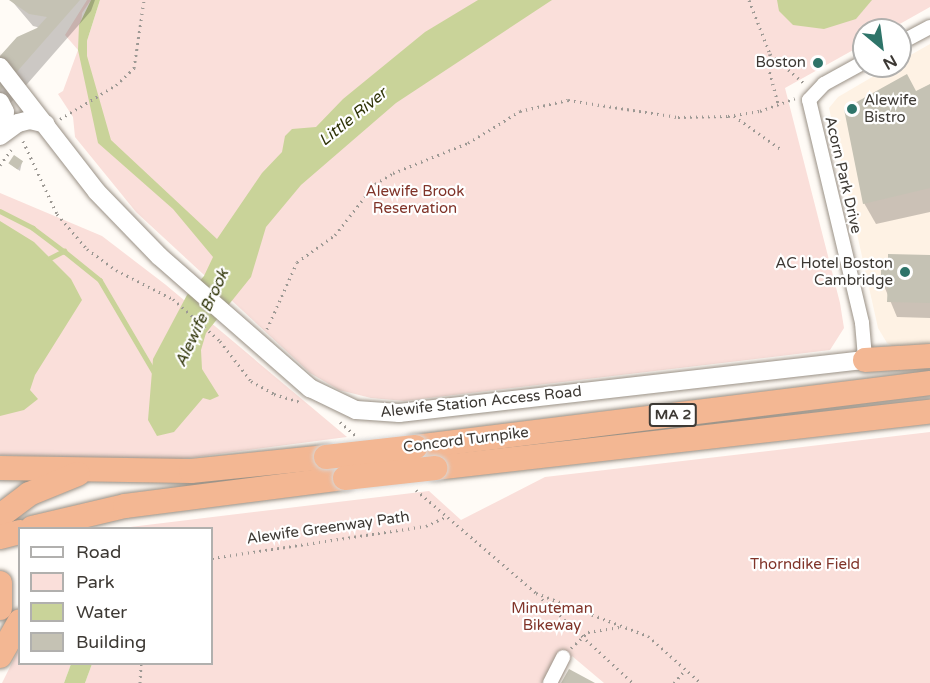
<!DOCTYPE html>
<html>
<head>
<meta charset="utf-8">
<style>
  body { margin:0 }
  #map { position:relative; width:930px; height:683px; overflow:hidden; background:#fffbf6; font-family:"Varela Round",sans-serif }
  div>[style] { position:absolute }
  .built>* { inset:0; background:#fef2e4 }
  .green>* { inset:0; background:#fadfda }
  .water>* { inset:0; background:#c9d399 }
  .shadow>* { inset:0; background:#0003 }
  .stream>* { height:4.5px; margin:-2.25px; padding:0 2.25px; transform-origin:2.25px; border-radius:2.25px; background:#c9d399 }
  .building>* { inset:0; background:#c5c2b4; transform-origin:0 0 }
  .path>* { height:3px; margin-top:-1.5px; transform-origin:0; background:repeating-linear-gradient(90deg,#9d9994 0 1.5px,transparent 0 6px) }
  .roads { filter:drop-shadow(0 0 2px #9a9186) drop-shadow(0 0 2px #9a9186) }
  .street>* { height:14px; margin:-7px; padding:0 7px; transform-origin:7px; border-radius:7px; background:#fff }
  .secondary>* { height:18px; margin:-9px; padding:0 9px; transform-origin:9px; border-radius:9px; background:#fff }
  .highway>* { height:24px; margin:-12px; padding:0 12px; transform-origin:12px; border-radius:12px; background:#f3b793 }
  .bridges { filter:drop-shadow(0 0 2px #d8d7d6) drop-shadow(0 0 2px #d8d7d6) }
  .highway-bridge>* { height:24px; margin:-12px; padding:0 12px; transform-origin:12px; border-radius:12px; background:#f3b793 }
  .dots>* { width:16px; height:16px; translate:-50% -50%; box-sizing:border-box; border:3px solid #fff; border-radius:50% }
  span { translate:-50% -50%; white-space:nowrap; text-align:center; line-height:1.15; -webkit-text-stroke:4.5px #fff; paint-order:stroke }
  .shield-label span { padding:2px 4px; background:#fff; border:2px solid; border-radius:4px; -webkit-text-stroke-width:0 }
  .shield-label { font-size:14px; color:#3d3934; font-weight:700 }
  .poi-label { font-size:15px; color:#3d3934 }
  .right { translate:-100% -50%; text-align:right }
  .left { translate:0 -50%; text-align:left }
  .street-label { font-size:15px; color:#3d3934 }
  .park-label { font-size:15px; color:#803429 }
  .water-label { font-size:16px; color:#303508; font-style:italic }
  .legend { position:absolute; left:18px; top:527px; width:195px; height:138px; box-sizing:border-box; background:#fff; border:2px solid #b1b0ae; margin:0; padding:8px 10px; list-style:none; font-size:18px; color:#3d3934 }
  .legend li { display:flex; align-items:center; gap:12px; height:30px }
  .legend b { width:30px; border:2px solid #b1b0ae }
  .north { position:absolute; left:852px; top:18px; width:60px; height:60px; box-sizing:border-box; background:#fff; border:2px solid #b1b0ae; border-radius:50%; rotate:151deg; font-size:16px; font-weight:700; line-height:24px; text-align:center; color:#3d3934 }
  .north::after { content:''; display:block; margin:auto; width:21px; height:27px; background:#2e7469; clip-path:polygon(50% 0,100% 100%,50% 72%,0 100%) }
</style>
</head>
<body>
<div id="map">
  <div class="built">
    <div style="clip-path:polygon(930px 44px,930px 347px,896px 348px,887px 343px,878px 328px,829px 108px,838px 97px,891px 66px,900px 66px,900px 61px)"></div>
  </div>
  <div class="green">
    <div style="clip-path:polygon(87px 0,91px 0,82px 13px,79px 49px,87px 41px,100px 0,930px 0,930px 7px,889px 30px,864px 30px,864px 44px,785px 88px,840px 303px,844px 328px,830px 350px,404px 401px,371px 398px,339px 390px,310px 373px,136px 212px,75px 137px,73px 117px,58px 94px,63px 91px,78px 50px,65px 35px)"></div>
    <div style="clip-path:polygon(0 193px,102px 236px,166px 285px,347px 437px,174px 460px,0 455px)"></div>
    <div style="clip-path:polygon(930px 432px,930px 683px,604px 683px,572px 656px,559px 683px,85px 683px,92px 664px,212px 664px,212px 528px,122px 528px,429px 491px,461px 520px,545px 477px)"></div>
    <div style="clip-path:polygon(19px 649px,20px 664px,71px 664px,64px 683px,2px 683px)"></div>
  </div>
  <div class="water">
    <div style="clip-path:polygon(91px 0,100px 0,87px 41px,87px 56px,111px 140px,217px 239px,262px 173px,282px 152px,285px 136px,292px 129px,316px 127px,343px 99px,425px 32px,478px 0,552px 0,396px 103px,301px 185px,266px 227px,251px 277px,206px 333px,201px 350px,202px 369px,219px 396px,210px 400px,203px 398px,174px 432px,157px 436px,148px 420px,153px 359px,187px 295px,204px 276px,213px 257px,173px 209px,98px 143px,78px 50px,79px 25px)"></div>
    <div style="clip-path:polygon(777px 0,872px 0,856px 19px,824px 29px,793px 25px,779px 11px)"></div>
    <div style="clip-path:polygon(0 221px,34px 242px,71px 279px,82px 300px,35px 375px,30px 390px,38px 399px,24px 410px,0 416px)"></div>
    <div style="clip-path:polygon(71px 664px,92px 664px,85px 683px,64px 683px)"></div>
  </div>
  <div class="shadow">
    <div style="clip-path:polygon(11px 0,95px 0,91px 11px,0 115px,0 58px,41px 28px,33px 26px)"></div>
    <div style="clip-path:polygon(930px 85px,930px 212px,876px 224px,864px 203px,916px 93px)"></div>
    <div style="clip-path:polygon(22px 162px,20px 171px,10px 164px)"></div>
    <div style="clip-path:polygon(930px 257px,930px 318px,897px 317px,882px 281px)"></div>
  </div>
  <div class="stream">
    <div style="left:0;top:211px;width:37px;rotate:27deg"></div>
    <div style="left:33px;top:228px;width:39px;rotate:37deg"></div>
    <div style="left:50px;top:258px;width:16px;rotate:-27deg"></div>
    <div style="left:64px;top:251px;width:46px;rotate:38.9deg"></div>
    <div style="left:100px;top:280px;width:107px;rotate:59.6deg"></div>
  </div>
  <div class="building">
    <div style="clip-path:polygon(9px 0,80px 0,0 91px,0 56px,17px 37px,37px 28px,47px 17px,29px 14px)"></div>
    <div style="clip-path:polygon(907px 74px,916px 91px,930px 84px,930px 188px,863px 204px,844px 109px)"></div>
    <div style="left:14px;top:155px;width:11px;height:10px;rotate:34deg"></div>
    <div style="clip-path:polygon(888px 254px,930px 255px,930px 303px,887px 302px,888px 281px,881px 281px,881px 263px,888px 263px)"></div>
    <div style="clip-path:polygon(569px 669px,595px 683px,561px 683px)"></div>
  </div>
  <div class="path">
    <div style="left:749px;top:0;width:58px;rotate:68.7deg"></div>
    <div style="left:770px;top:54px;width:12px;rotate:99deg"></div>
    <div style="left:768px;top:66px;width:38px;rotate:75deg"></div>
    <div style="left:770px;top:54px;width:46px;rotate:40.6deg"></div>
    <div style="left:734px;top:116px;width:59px;rotate:35.3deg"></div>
    <div style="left:60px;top:119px;width:66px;rotate:-31.3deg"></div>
    <div style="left:116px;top:85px;width:25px;rotate:-43deg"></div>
    <div style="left:134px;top:68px;width:69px;rotate:-81.6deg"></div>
    <div style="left:23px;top:141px;width:81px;rotate:65deg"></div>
    <div style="left:57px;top:214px;width:46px;rotate:49.4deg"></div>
    <div style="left:87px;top:249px;width:36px;rotate:36deg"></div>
    <div style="left:116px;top:270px;width:64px;rotate:27deg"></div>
    <div style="left:173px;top:299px;width:63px;rotate:41.8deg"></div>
    <div style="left:220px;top:341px;width:51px;rotate:52.2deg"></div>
    <div style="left:251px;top:381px;width:26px;rotate:29deg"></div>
    <div style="left:274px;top:394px;width:27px;rotate:17deg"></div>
    <div style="left:0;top:165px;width:19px;rotate:-54deg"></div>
    <div style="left:267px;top:329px;width:73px;rotate:-65.9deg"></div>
    <div style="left:297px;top:262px;width:47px;rotate:-35.4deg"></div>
    <div style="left:335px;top:235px;width:65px;rotate:-51.9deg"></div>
    <div style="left:375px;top:184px;width:21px;rotate:-31deg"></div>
    <div style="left:393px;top:173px;width:81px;rotate:-21.8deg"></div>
    <div style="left:468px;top:143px;width:61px;rotate:-31.6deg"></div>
    <div style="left:520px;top:111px;width:49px;rotate:-12.9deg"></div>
    <div style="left:568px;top:100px;width:111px;rotate:8.8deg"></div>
    <div style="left:678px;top:117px;width:50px;rotate:-1.1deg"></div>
    <div style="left:728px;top:116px;width:32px;rotate:-9deg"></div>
    <div style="left:760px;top:111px;width:37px;rotate:-20deg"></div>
    <div style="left:340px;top:422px;width:20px;rotate:41deg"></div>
    <div style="left:416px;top:490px;width:158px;rotate:40.6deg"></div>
    <div style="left:536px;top:593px;width:120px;rotate:21deg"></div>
    <div style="left:648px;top:636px;width:71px;rotate:41.6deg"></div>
    <div style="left:212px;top:558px;width:216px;rotate:-8.5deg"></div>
    <div style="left:426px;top:526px;width:21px;rotate:-25deg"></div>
    <div style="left:542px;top:599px;width:124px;rotate:42.7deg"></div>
    <div style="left:571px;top:648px;width:23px;rotate:-43deg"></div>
    <div style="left:588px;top:632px;width:32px;rotate:-9deg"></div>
    <div style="left:140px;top:683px;width:19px;rotate:-87deg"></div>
    <div style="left:674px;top:683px;width:17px;rotate:-50deg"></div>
  </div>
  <div class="roads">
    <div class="street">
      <div style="left:900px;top:43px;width:34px;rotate:-28deg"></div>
      <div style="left:864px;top:62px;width:46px;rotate:151.2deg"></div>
      <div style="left:824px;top:84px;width:22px;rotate:133deg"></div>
      <div style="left:809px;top:100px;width:229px;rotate:76.6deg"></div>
      <div style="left:862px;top:323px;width:37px;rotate:85deg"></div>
      <div style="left:550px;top:683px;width:29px;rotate:-63deg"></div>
    </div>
    <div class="secondary">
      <div style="left:0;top:67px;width:158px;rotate:52.2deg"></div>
      <div style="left:97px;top:192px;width:89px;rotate:45.9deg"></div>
      <div style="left:159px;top:256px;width:201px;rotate:41.2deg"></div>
      <div style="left:310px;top:388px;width:51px;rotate:25.6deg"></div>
      <div style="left:356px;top:410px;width:43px;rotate:4deg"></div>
      <div style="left:399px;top:413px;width:469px;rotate:-6.5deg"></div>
      <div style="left:0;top:102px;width:11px;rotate:63deg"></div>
      <div style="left:5px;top:112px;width:14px;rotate:102deg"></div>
      <div style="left:0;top:136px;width:22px;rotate:-36deg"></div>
      <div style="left:18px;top:123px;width:12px;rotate:-14deg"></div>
      <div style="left:30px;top:120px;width:16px;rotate:14deg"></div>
    </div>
    <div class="highway">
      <div style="left:865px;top:360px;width:65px;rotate:-3.5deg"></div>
      <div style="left:415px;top:447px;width:519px;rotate:-7.08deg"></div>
      <div style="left:0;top:468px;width:191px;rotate:0.9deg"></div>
      <div style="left:191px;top:471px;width:136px;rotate:-5.9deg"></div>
      <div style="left:435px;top:468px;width:498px;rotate:-6.5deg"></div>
      <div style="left:0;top:516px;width:36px;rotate:-37deg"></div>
      <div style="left:29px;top:494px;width:53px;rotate:-22.2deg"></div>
      <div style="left:32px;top:528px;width:96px;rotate:-13.3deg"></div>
      <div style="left:125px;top:506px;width:222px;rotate:-7.3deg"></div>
      <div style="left:0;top:537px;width:21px;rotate:-14deg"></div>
      <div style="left:0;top:583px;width:25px;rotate:90deg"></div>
      <div style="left:0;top:656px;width:40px;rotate:-60.3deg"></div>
    </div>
  </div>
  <div class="bridges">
    <div class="highway-bridge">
      <div style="left:326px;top:457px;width:90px;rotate:-6.4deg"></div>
      <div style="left:345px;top:478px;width:91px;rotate:-6.3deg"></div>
    </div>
  </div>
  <div class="dots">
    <div style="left:818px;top:63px;background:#2e7469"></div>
    <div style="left:852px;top:109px;background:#2e7469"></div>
    <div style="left:905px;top:272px;background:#2e7469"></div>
  </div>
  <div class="shield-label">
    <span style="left:673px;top:415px">MA 2</span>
  </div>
  <div class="poi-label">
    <span class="right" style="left:806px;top:63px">Boston</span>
    <span class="left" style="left:864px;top:109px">Alewife<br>Bistro</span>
    <span class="right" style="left:893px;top:272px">AC Hotel Boston<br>Cambridge</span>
  </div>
  <div class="street-label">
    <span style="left:843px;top:175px;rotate:77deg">Acorn Park Drive</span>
    <span style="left:481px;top:402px;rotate:-6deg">Alewife Station Access Road</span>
    <span style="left:466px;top:440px;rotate:-7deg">Concord Turnpike</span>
    <span style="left:328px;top:528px;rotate:-8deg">Alewife Greenway Path</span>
  </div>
  <div class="park-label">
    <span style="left:415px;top:200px">Alewife Brook<br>Reservation</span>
    <span style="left:805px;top:565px">Thorndike Field</span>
    <span style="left:552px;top:617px">Minuteman<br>Bikeway</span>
  </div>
  <div class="water-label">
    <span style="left:353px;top:117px;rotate:-39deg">Little River</span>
    <span style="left:202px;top:318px;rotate:-65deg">Alewife Brook</span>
  </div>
  <ul class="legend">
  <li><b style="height:8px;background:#fff"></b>Road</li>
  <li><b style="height:16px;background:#fadfda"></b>Park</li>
  <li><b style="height:16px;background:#c9d399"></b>Water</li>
  <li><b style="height:16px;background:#c5c2b4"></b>Building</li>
  </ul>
  <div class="north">N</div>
</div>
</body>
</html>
